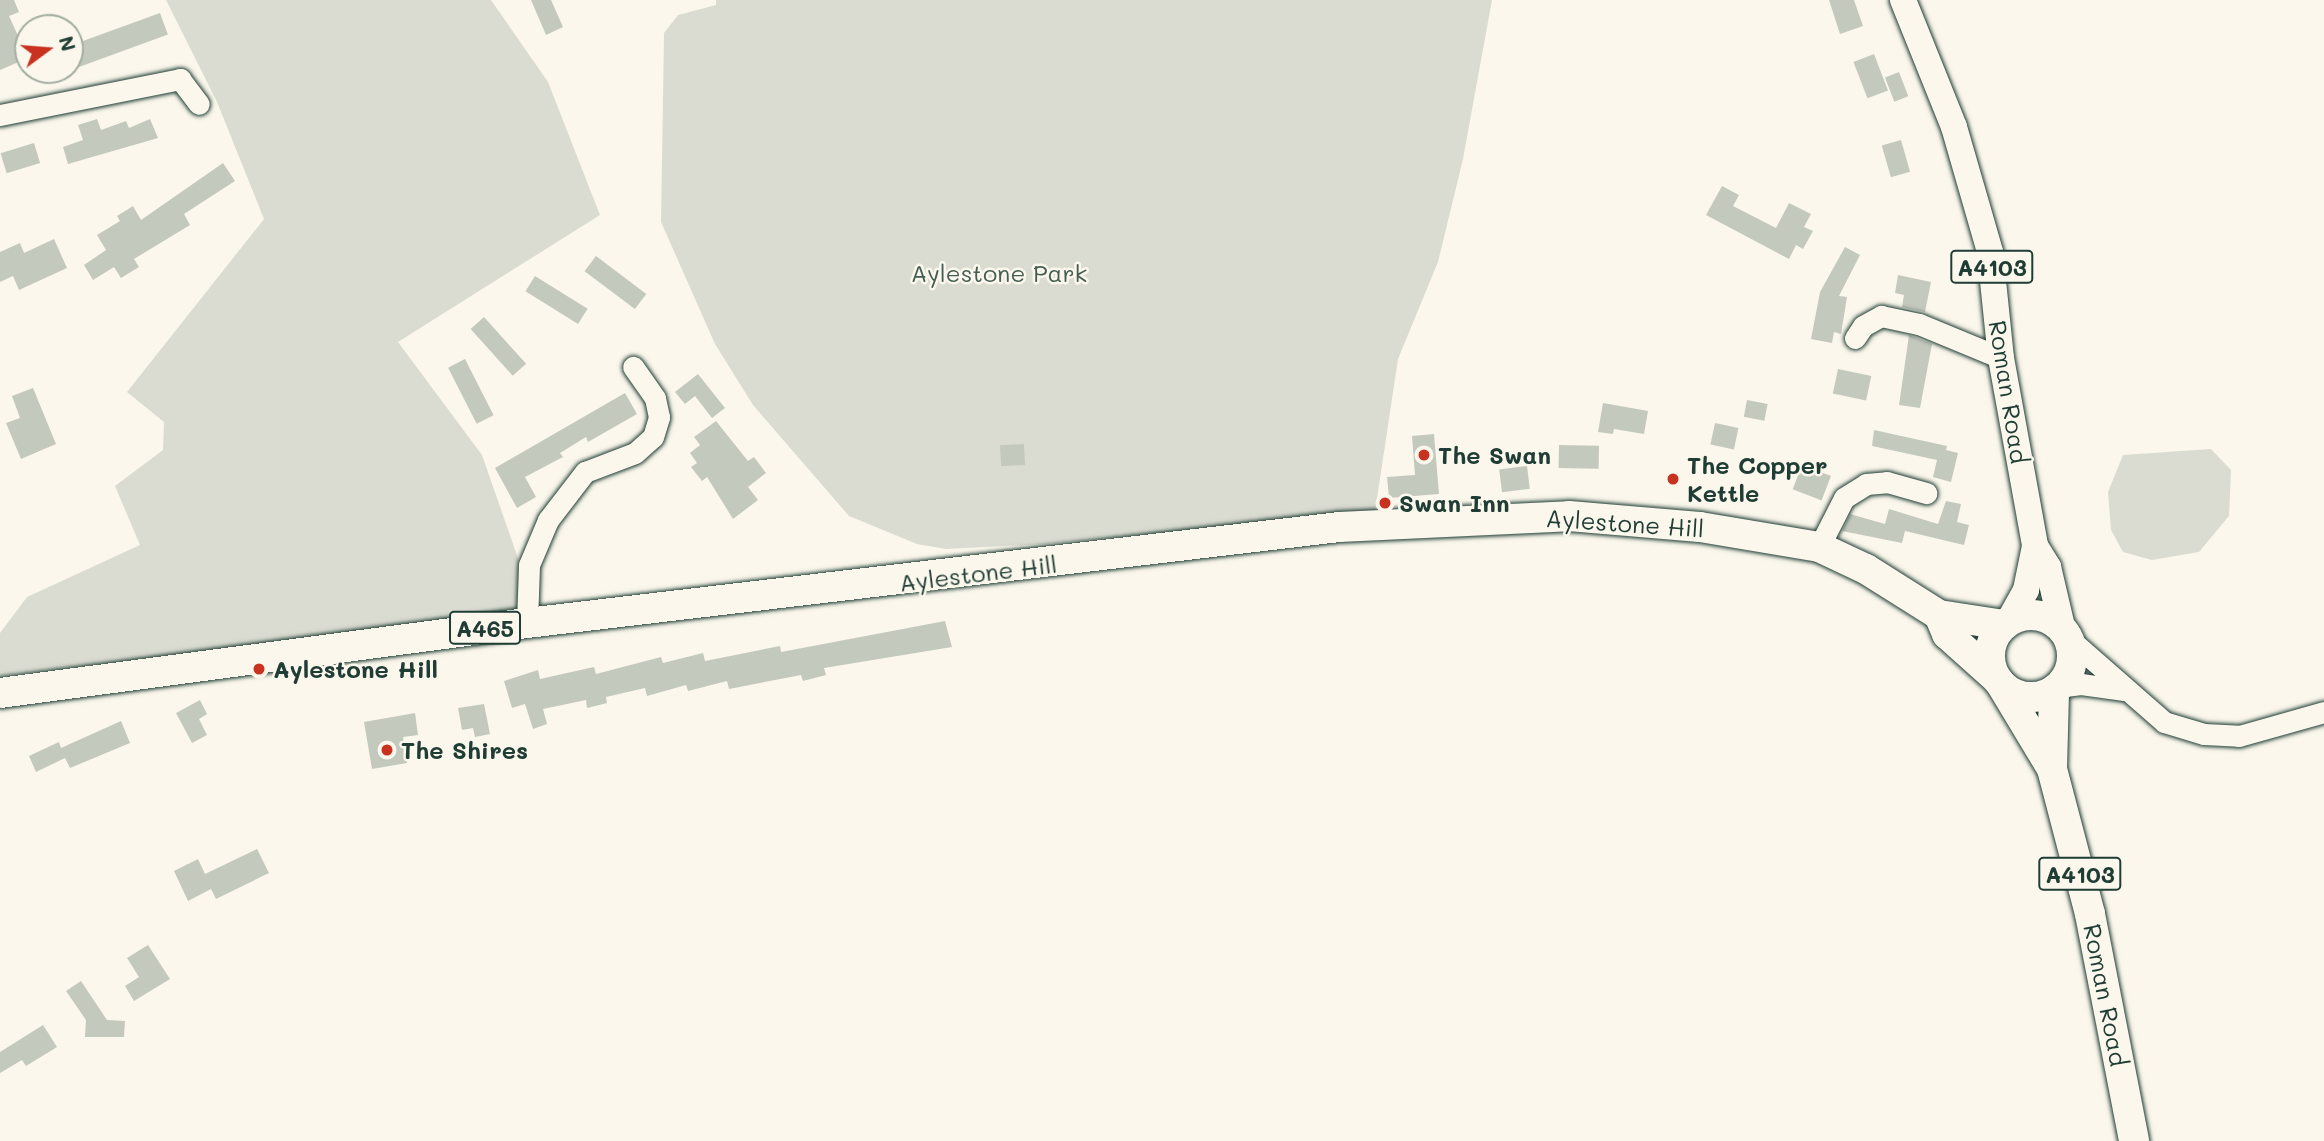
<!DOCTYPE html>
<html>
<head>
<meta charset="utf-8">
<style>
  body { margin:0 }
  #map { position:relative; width:2324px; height:1141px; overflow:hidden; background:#fbf7ec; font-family:Mali,sans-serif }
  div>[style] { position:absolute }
  .green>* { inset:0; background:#dbdcd1 }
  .building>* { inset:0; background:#c4c9be; transform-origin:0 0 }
  .roads { filter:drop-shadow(0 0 2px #1f3d34) drop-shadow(0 0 2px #1f3d34) }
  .minor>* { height:21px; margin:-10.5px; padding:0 10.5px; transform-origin:10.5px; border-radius:10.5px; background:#fbf7ec }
  .major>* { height:26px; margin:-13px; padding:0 13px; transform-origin:13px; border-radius:13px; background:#fbf7ec }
  .highway>* { height:30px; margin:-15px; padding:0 15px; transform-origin:15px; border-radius:15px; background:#fbf7ec }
  .highway>.ring { margin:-15px; padding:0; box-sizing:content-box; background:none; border:30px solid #fbf7ec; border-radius:50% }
  .dots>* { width:19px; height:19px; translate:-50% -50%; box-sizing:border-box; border:4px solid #fbf7ec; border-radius:50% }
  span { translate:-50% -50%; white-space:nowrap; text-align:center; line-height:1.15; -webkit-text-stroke:5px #fbf7ec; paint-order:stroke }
  .shield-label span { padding:2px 5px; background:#fbf7ec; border:2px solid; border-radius:5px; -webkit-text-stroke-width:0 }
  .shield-label { font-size:23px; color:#1f3d34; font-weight:700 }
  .park-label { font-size:24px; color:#455d53 }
  .street-label { font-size:24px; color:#1f3d34 }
  .poi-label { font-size:24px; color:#1f3d34; font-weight:700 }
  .left { translate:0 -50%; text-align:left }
  .north { position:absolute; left:14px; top:14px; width:70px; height:70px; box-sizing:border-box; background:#fbf7ec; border:2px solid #a3ada2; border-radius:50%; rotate:74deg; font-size:19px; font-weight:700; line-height:28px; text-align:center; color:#1f3d34 }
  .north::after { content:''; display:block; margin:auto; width:24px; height:32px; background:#c8321e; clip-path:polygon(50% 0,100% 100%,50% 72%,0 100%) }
</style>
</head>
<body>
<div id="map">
  <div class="green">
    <div style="clip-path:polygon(166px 0,491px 0,548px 82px,600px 215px,398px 342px,482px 455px,520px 564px,521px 613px,0 676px,0 633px,27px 597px,140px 545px,115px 486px,163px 450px,164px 422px,127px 392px,264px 219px,217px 102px)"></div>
    <div style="clip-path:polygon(716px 0,1492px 0,1463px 159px,1438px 262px,1398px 359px,1375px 512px,1045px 544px,946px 549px,917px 544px,849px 516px,753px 405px,715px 344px,661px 222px,664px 33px,678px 15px,716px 5px)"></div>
    <div style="clip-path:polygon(2211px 449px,2231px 470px,2229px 516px,2199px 552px,2152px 560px,2123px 552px,2111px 530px,2108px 492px,2123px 455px)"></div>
  </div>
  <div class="building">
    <div style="clip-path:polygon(0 0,14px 0,19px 12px,9px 16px,28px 58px,0 70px)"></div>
    <div style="clip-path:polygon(531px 0,551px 0,563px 27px,546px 35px)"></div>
    <div style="clip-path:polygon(1829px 0,1854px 0,1863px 26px,1840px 34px)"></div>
    <div style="left:160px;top:13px;width:23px;height:96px;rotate:70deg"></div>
    <div style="left:1874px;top:54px;width:39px;height:22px;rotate:69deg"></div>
    <div style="left:1899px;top:72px;width:26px;height:15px;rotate:69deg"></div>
    <div style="clip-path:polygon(97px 119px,101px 130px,126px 121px,129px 128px,150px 119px,158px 138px,68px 164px,63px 147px,83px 140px,78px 125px)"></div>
    <div style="left:1901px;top:140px;width:33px;height:20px;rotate:74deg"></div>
    <div style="left:34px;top:143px;width:21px;height:35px;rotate:73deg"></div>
    <div style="clip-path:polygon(223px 163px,235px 181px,184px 214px,190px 225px,134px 259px,139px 267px,121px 278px,114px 267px,93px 280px,84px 265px,106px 250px,97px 235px,120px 221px,117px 216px,133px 206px,141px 220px)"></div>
    <div style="clip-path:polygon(1722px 186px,1739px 195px,1733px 206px,1776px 228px,1789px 203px,1811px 214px,1804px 227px,1813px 231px,1803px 249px,1796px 245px,1789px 259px,1706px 215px)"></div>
    <div style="clip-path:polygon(54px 239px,67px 268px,19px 290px,13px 276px,0 282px,0 252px,20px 243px,24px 253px)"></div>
    <div style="clip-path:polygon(1845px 247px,1860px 255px,1839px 296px,1847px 297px,1841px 334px,1834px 332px,1832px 343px,1811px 339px,1820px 292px)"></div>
    <div style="left:596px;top:256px;width:63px;height:19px;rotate:37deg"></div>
    <div style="clip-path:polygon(1898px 275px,1931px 282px,1925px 312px,1902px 307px,1904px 295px,1895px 293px)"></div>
    <div style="left:535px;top:276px;width:62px;height:18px;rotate:32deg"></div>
    <div style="left:484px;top:317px;width:63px;height:18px;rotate:48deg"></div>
    <div style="clip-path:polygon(1909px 335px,1932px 344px,1920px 408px,1899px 405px)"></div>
    <div style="left:465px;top:359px;width:63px;height:19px;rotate:63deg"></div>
    <div style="left:1838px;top:369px;width:34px;height:25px;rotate:12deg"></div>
    <div style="clip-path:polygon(698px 374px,725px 408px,712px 418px,695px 396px,685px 404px,675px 392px)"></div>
    <div style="clip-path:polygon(33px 388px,56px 444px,21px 459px,6px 423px,20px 418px,12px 396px)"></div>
    <div style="clip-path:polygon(625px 393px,637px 414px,588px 442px,586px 437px,560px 453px,563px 457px,525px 477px,536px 497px,517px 508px,495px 468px)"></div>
    <div style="left:1747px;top:400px;width:21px;height:17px;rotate:11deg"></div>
    <div style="clip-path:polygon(1603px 403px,1648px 411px,1644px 434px,1614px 429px,1613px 434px,1598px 432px)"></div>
    <div style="clip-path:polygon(716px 421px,748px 461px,754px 457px,766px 473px,748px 487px,758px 500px,733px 519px,707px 477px,702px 481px,691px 467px,697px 463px,690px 453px,700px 445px,694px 437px)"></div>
    <div style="left:1715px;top:423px;width:24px;height:22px;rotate:12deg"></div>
    <div style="clip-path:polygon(1874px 430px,1947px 446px,1946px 450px,1958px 453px,1951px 482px,1933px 477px,1937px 460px,1872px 446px)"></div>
    <div style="clip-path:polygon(1434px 434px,1439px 494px,1389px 498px,1387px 477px,1415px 475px,1412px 436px)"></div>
    <div style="left:1024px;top:444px;width:21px;height:24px;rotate:87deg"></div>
    <div style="left:1559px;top:445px;width:40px;height:23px;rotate:1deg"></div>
    <div style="left:1802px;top:465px;width:31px;height:26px;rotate:21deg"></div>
    <div style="left:1527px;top:466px;width:23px;height:28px;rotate:83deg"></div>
    <div style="clip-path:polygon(1946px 501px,1961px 504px,1957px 522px,1969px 525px,1964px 545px,1905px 531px,1902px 543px,1842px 531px,1850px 514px,1885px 524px,1889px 509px,1938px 524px)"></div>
    <div style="clip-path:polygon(945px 621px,952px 647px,824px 668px,826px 675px,803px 681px,801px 675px,729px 689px,727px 681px,688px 691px,686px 685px,647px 696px,645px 688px,606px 697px,607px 703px,587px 708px,586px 700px,543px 709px,547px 724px,533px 729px,525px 704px,512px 708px,504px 681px,538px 670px,540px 679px,594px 667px,596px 674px,661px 657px,663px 663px,703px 653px,705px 661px,780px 646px,781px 652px)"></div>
    <div style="clip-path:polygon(200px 700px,207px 714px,199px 719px,207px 735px,192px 743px,176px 713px)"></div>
    <div style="clip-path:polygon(484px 704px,490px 734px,475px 737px,473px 728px,462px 730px,458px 708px)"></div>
    <div style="clip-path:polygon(415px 713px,418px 735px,403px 737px,407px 763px,372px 769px,364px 722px)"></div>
    <div style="clip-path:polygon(121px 721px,130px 743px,70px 768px,65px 758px,36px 772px,29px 756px,59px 742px,61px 748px)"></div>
    <div style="clip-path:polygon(257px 849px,269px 873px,216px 899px,211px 889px,188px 901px,174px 871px,198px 859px,205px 874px)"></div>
    <div style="clip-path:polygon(148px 945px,170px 979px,134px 1001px,125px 986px,139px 977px,127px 958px)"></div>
    <div style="clip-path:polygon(81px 981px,107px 1020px,125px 1021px,124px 1037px,85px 1037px,86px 1020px,66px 991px)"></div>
    <div style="clip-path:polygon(43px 1025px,57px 1047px,26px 1066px,22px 1060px,0 1073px,0 1052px)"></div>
  </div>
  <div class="roads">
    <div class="minor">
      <div style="left:0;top:115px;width:184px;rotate:-11.3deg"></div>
      <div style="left:180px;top:79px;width:31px;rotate:53deg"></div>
      <div style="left:1855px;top:338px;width:14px;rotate:-56deg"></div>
      <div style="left:1863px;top:326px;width:21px;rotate:-29deg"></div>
      <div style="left:1881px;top:316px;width:39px;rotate:12deg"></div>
      <div style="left:1919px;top:324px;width:89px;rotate:22.5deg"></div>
      <div style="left:1819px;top:547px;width:55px;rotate:-63deg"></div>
      <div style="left:1844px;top:498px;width:26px;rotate:-32deg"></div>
      <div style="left:1866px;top:484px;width:21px;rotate:-5deg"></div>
      <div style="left:1887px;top:482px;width:41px;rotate:15.8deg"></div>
      <div style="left:527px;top:623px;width:58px;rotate:-88deg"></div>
      <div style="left:529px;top:565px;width:49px;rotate:-67.1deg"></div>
      <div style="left:548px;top:520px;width:61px;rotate:-52.4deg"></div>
      <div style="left:585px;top:472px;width:53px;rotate:-20.8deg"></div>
      <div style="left:635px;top:453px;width:24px;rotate:-42deg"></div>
      <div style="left:653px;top:437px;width:21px;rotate:-73deg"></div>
      <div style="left:659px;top:417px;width:19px;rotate:-102deg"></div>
      <div style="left:655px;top:398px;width:38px;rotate:-125deg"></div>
      <div style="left:2067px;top:637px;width:129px;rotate:41.2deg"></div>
      <div style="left:2164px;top:722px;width:42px;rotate:16.7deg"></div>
      <div style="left:2204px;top:734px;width:35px;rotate:3deg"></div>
      <div style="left:2239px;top:736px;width:88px;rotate:-15.8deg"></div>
      <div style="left:2057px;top:687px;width:24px;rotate:-7deg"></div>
      <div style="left:2081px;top:684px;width:42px;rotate:8.1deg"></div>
    </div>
    <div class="major">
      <div style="left:1903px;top:0;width:137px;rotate:68.1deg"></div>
      <div style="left:1954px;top:127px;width:130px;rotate:73.9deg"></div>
      <div style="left:1990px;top:252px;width:107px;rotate:84.1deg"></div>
      <div style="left:2001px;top:358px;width:191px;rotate:79.7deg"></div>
      <div style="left:2035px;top:546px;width:45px;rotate:101.6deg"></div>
      <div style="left:2026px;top:590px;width:35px;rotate:119deg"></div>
      <div style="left:2035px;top:546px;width:25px;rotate:58deg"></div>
      <div style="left:2048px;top:567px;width:66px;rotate:76.8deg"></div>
    </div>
    <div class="highway">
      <div style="left:1939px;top:615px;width:21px;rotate:67deg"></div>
      <div style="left:1947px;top:634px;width:66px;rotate:41.9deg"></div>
      <div class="ring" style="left:1990px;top:615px;width:52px;height:52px"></div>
      <div style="left:2001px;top:684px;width:99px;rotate:59deg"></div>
      <div style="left:2052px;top:769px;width:150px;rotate:75.3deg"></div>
      <div style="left:2090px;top:914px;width:231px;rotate:79deg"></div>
      <div style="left:0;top:693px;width:532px;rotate:-7.57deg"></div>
      <div style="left:527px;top:623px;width:818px;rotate:-6.74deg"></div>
      <div style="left:1339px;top:527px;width:230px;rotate:-2.7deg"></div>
      <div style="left:1569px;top:516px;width:131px;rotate:4.8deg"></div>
      <div style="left:1700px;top:527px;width:121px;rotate:9.5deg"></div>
      <div style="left:1819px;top:547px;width:52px;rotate:25.1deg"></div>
      <div style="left:1866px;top:569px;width:86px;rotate:32.2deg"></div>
      <div style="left:1939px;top:615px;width:66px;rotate:8.7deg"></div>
      <div style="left:2052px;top:769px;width:79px;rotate:-88.5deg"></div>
    </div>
  </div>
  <div class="dots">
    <div style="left:1424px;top:455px;background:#c8321e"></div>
    <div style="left:1673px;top:479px;background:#c8321e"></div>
    <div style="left:1385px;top:503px;background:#c8321e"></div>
    <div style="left:259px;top:669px;background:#c8321e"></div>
    <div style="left:387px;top:750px;background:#c8321e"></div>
  </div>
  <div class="shield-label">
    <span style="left:1992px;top:267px">A4103</span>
    <span style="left:485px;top:628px">A465</span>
    <span style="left:2080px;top:874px">A4103</span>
  </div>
  <div class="park-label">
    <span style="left:999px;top:273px">Aylestone Park</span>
  </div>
  <div class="street-label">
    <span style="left:2009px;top:392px;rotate:81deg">Roman Road</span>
    <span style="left:1625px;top:523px;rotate:4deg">Aylestone Hill</span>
    <span style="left:978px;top:573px;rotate:-7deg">Aylestone Hill</span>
    <span style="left:2106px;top:995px;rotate:79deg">Roman Road</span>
  </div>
  <div class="poi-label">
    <span class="left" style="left:1438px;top:455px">The Swan</span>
    <span class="left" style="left:1687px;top:479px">The Copper<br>Kettle</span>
    <span class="left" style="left:1399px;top:503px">Swan Inn</span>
    <span class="left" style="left:273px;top:669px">Aylestone Hill</span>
    <span class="left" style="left:401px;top:750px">The Shires</span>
  </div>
  <div class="north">N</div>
</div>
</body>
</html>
